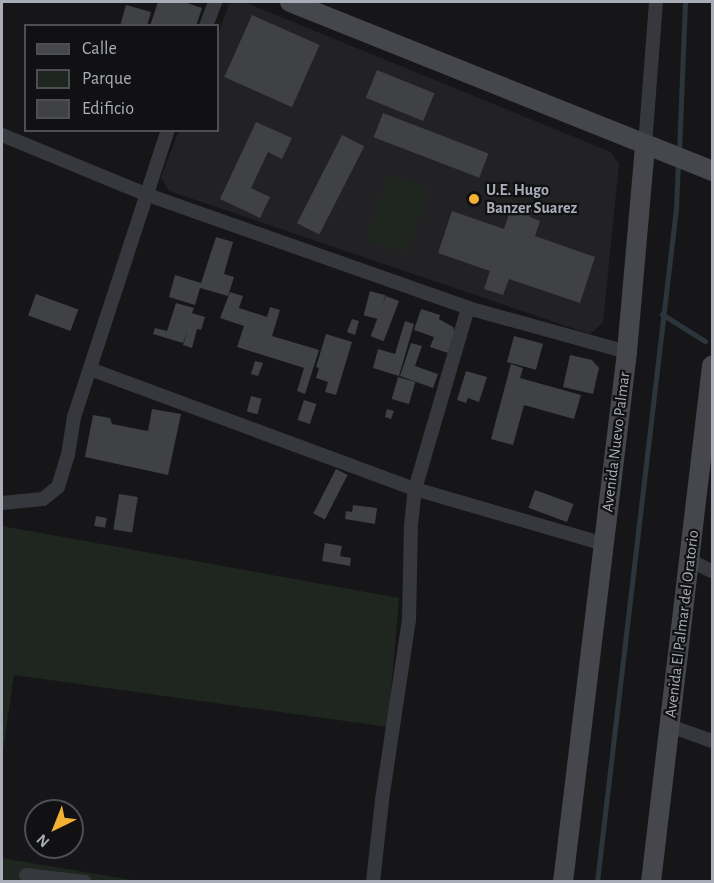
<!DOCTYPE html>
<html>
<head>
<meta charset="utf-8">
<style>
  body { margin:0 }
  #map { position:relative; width:714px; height:883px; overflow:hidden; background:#161618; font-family:"Alegreya Sans",sans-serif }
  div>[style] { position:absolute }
  .built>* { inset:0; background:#222225 }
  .green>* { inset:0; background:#1e261f; transform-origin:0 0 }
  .stream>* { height:4.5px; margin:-2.25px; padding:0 2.25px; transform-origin:2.25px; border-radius:2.25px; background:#2c353c }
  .building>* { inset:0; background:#404145; transform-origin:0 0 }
  .minor>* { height:14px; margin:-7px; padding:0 7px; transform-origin:7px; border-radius:7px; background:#37383d }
  .secondary>* { height:20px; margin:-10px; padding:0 10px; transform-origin:10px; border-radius:10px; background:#45474d }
  .dots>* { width:16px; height:16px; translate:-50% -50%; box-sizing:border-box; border:3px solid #111113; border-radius:50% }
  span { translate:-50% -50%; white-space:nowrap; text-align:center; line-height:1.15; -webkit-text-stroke:4.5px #111113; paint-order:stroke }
  .poi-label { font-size:16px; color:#a8adb8; font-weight:700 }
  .left { translate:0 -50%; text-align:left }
  .street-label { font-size:16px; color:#a8adb8 }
  .frame { position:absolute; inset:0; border:3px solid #a8adb8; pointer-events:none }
  .legend { position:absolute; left:24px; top:24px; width:195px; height:108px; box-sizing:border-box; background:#111113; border:2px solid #4d4f55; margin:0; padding:8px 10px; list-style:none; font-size:18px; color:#a8adb8 }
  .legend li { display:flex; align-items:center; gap:12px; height:30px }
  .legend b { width:30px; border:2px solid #4d4f55 }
  .north { position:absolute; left:24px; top:799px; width:60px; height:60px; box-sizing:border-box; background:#111113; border:2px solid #4d4f55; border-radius:50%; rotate:223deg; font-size:16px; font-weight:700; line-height:24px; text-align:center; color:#a8adb8 }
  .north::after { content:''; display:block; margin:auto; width:21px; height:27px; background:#f2b134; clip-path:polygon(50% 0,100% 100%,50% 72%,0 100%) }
</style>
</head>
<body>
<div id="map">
  <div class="built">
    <div style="clip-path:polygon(244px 2px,611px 152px,619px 164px,603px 322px,590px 334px,169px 191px,161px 177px,179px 131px,218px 130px,218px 34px,229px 4px)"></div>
  </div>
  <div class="green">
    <div style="left:389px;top:175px;width:42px;height:68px;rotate:19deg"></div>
    <div style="clip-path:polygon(2px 526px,399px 598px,388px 727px,14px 675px,2px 758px)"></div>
    <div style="clip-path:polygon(2px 858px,138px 881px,2px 881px)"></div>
  </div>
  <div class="stream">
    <div style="left:679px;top:152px;width:150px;rotate:-87.7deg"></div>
    <div style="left:662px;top:314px;width:51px;rotate:32.1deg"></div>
    <div style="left:597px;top:882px;width:679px;rotate:-83.31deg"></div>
    <div style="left:676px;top:208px;width:45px;rotate:-87.5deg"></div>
  </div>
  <div class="building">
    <div style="clip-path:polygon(158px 2px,184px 2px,202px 8px,196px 26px,150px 26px)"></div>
    <div style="clip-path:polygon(126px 5px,151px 12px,147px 26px,120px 26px)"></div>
    <div style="left:252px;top:15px;width:74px;height:68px;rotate:24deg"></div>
    <div style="left:377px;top:70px;width:62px;height:30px;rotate:22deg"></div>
    <div style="left:383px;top:113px;width:113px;height:26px;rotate:21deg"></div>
    <div style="clip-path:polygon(256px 122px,292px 138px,282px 159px,268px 152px,251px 188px,270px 197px,260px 218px,220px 199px)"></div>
    <div style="left:342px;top:135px;width:25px;height:99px;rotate:27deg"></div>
    <div style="clip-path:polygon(513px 202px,533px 209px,530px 217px,540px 221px,535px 236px,595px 257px,580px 303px,509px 279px,503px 295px,484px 289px,490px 271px,438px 253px,452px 211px,504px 229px)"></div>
    <div style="clip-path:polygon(216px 237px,233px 242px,224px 274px,234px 277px,228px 296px,200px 288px,195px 305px,169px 297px,175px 275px,201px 283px)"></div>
    <div style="left:370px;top:291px;width:16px;height:25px;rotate:15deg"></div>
    <div style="clip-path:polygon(230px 292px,243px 296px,239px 308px,267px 317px,270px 307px,280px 310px,272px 336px,319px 350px,305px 394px,297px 391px,304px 368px,237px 347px,244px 326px,220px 318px)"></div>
    <div style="left:36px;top:294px;width:45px;height:23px;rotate:20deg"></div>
    <div style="left:386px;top:296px;width:14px;height:43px;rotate:21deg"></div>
    <div style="clip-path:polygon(176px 303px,194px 308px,192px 313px,205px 317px,201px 330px,197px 329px,192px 348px,183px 345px,188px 330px,183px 343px,153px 334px,155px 328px,167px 331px)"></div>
    <div style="clip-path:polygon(421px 309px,440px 315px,439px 319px,453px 327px,455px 333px,448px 353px,430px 347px,434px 337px,414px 330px)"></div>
    <div style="clip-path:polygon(352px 319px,359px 321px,355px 335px,347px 332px)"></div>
    <div style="clip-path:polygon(405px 321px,414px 324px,399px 376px,373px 368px,378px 349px,395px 354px)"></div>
    <div style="clip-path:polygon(326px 334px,352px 342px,336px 395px,325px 392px,328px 382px,316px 378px,319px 368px,316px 367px)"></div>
    <div style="left:514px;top:336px;width:30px;height:27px;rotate:15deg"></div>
    <div style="clip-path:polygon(411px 343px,422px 346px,415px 366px,438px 374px,433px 388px,400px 376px)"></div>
    <div style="clip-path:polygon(570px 355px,592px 360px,599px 368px,593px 394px,563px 387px)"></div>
    <div style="clip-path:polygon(255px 361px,263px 363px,258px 376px,251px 374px)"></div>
    <div style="clip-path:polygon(511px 364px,523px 368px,520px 378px,581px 395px,574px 419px,524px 405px,513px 445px,491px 439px)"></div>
    <div style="clip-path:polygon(466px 371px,487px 377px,479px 402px,468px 398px,466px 403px,457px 400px)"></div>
    <div style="left:398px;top:377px;width:18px;height:23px;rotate:16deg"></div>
    <div style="left:251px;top:396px;width:11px;height:16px;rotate:15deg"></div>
    <div style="left:304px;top:400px;width:13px;height:21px;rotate:18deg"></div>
    <div style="clip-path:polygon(152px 409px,181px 414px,168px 475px,85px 457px,93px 415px,110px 418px,112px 424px,148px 431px)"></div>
    <div style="clip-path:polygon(387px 409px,394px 411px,391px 419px,385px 417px)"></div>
    <div style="left:336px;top:469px;width:13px;height:50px;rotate:27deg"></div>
    <div style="left:535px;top:490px;width:41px;height:19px;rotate:20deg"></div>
    <div style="left:119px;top:494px;width:19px;height:36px;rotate:9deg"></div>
    <div style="clip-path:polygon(353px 505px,377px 508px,375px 524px,345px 519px,346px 511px,352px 512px)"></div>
    <div style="left:96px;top:516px;width:11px;height:10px;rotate:10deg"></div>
    <div style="clip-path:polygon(325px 543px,342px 546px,340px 556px,351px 558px,350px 566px,322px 561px)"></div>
  </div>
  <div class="minor">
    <div style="left:206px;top:26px;width:26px;rotate:-69deg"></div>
    <div style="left:2px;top:135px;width:155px;rotate:22.4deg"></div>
    <div style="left:145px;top:194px;width:343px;rotate:19.4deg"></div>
    <div style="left:468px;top:308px;width:165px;rotate:15.5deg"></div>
    <div style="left:645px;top:145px;width:143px;rotate:-85.6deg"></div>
    <div style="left:90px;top:369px;width:346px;rotate:20.3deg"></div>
    <div style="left:415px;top:489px;width:197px;rotate:16.2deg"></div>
    <div style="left:2px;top:503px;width:41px;rotate:-5.6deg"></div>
    <div style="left:43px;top:499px;width:19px;rotate:-39deg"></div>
    <div style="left:58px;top:487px;width:34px;rotate:-73deg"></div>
    <div style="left:68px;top:455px;width:38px;rotate:-81deg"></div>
    <div style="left:74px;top:417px;width:302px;rotate:-71.9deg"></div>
    <div style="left:689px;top:560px;width:25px;rotate:26deg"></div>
    <div style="left:670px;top:726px;width:45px;rotate:19.7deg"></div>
    <div style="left:26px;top:875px;width:59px;rotate:6.8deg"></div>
    <div style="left:373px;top:882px;width:82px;rotate:-83.7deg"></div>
    <div style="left:382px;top:800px;width:182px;rotate:-81.5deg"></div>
    <div style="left:409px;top:620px;width:95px;rotate:-88.8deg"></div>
    <div style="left:411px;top:525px;width:36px;rotate:-84deg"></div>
    <div style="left:415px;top:489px;width:189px;rotate:-73.7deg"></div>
  </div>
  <div class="secondary">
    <div style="left:290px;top:2px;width:455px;rotate:21.8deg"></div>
    <div style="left:563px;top:882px;width:534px;rotate:-83.11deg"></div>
    <div style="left:627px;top:352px;width:208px;rotate:-85deg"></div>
    <div style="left:651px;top:882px;width:520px;rotate:-83.26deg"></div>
  </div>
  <div class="dots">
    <div style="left:474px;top:199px;background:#f2b134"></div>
  </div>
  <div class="poi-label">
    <span class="left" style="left:486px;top:199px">U.E. Hugo<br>Banzer Suarez</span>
  </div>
  <div class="street-label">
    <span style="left:616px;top:442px;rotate:-83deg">Avenida Nuevo Palmar</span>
    <span style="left:682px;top:624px;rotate:-83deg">Avenida El Palmar del Oratorio</span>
  </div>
  <div class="frame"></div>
  <ul class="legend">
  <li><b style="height:8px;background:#45474d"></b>Calle</li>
  <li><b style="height:16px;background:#1e261f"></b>Parque</li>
  <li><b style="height:16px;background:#404145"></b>Edificio</li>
  </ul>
  <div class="north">N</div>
</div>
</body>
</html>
